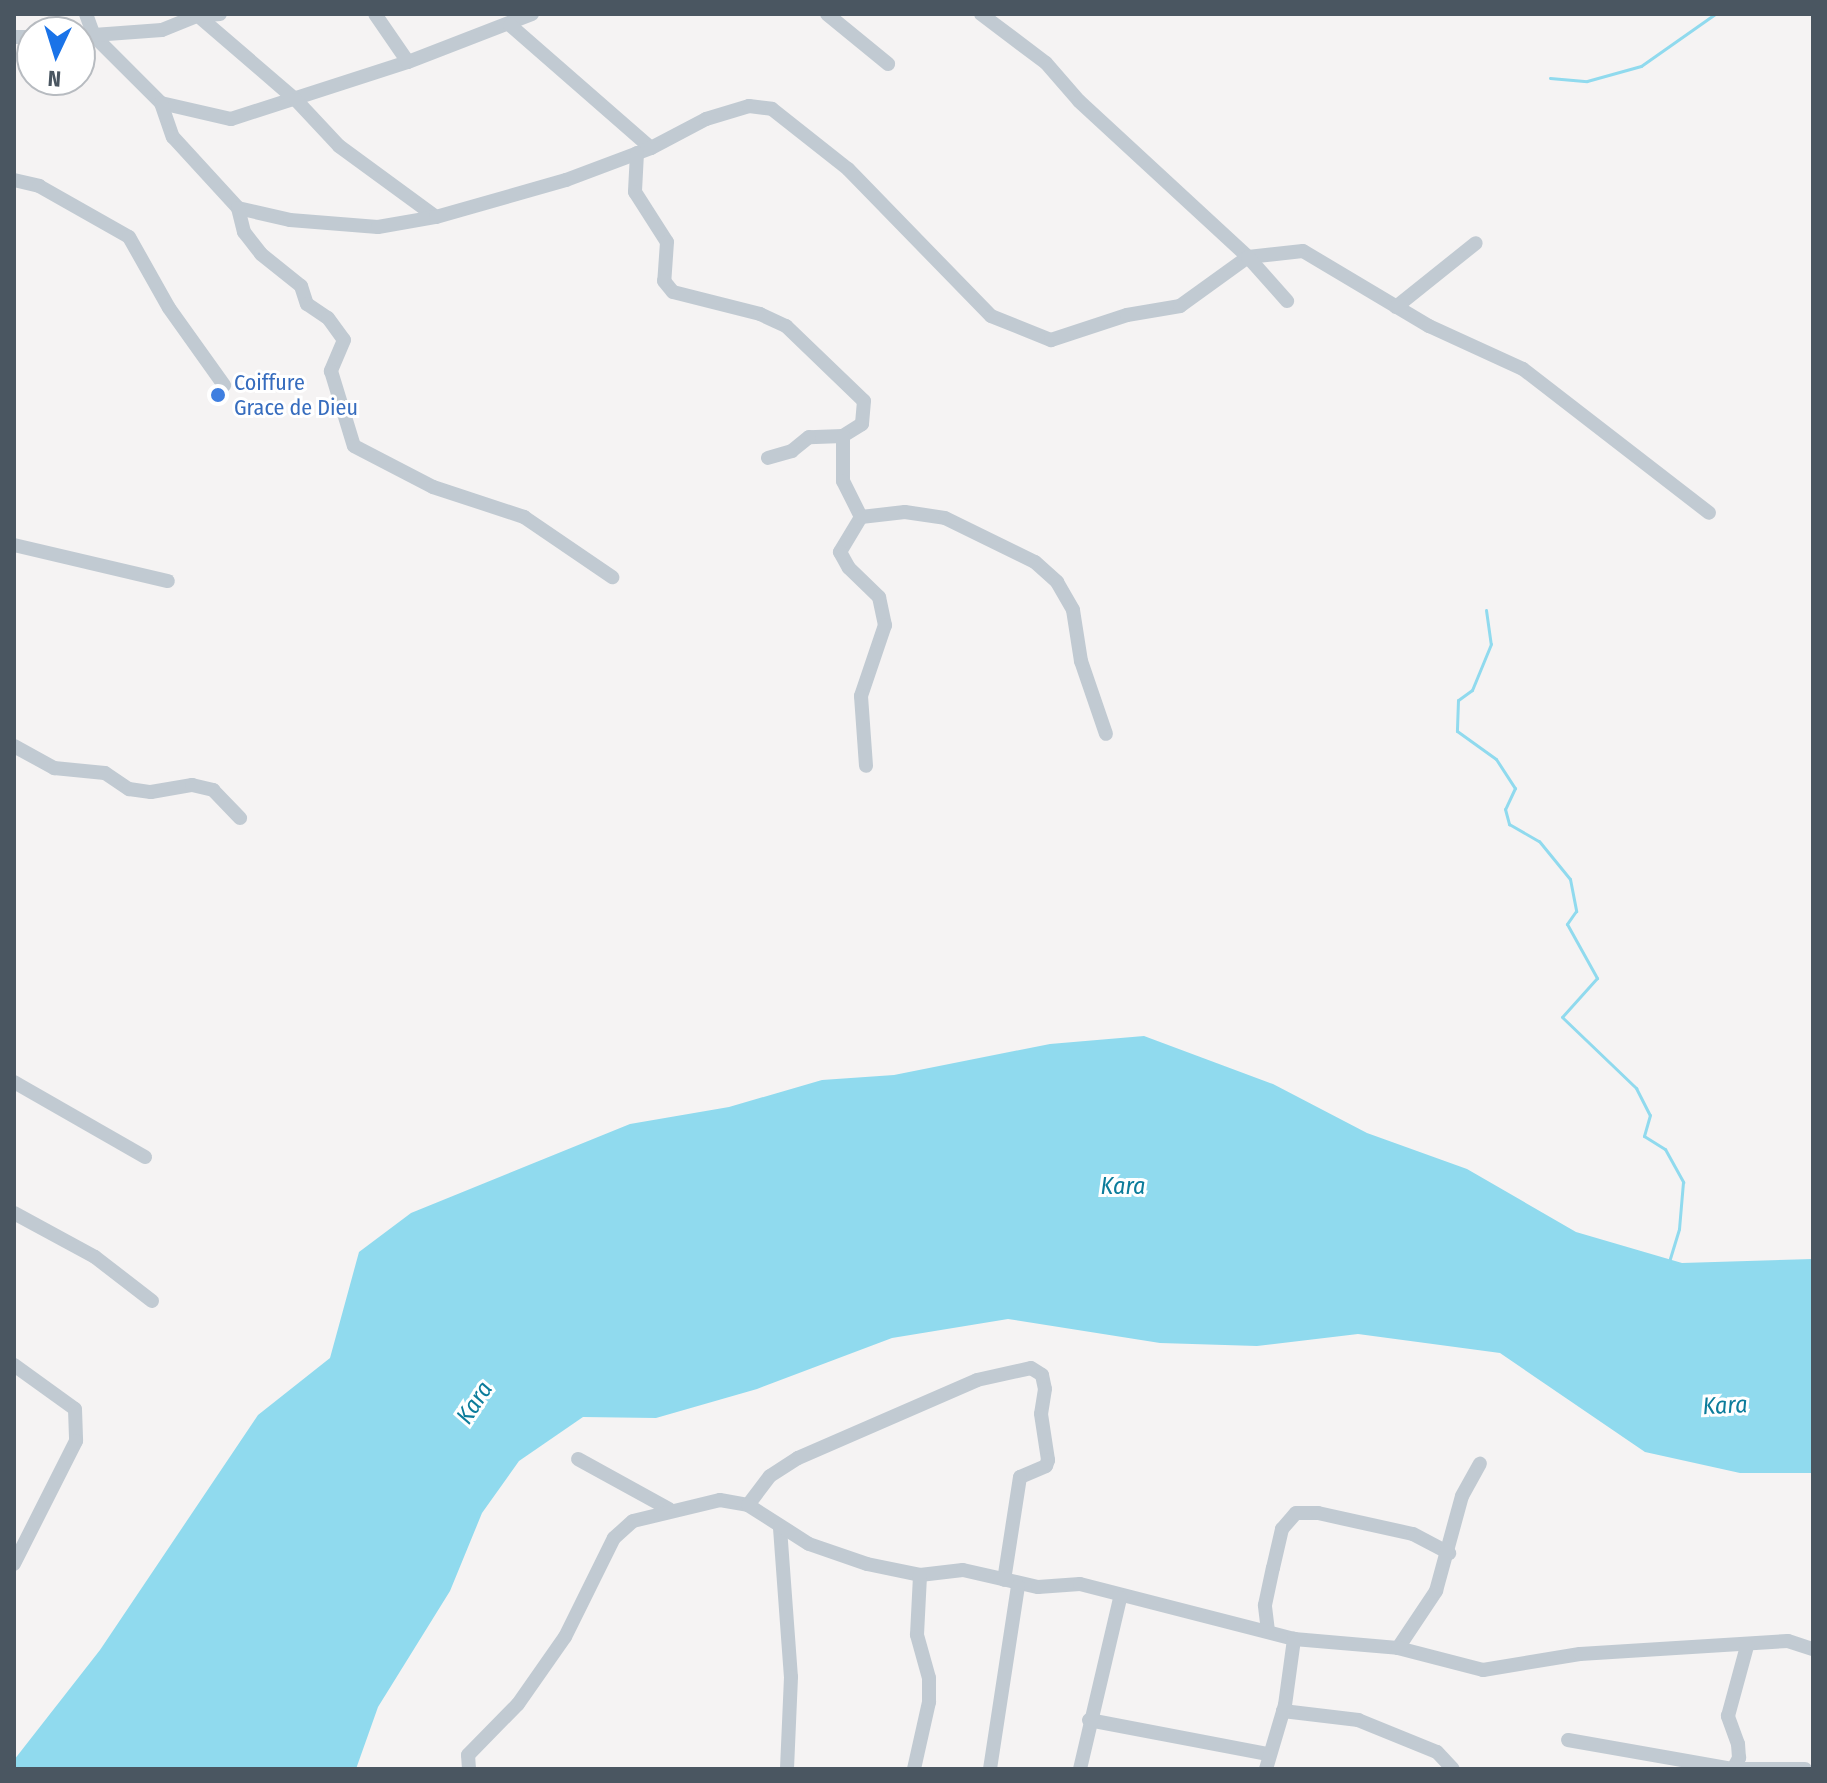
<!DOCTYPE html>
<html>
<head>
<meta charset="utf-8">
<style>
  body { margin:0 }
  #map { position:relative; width:1827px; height:1783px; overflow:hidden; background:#f5f3f3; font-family:"Fira Sans Condensed",sans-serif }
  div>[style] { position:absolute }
  .water>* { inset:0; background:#90daee }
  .stream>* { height:3px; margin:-1.5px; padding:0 1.5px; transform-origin:1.5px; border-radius:1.5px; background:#90daee }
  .minor>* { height:14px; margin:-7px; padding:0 7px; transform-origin:7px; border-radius:7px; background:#c1cad2 }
  .dots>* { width:22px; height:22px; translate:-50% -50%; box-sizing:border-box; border:4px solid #fff; border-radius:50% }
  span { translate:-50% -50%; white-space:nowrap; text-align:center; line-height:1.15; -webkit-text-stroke:6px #fff; paint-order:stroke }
  .shop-label { font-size:22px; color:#366cbe }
  .left { translate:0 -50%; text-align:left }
  .water-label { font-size:24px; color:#0c7c9b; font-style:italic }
  .frame { position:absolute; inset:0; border:16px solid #4a5661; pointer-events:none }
  .north { position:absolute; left:16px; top:16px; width:80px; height:80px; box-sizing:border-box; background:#fff; border:2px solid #b7bbc0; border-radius:50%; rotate:184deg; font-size:22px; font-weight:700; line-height:32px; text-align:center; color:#4a5661 }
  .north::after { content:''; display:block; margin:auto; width:28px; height:36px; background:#1a73e8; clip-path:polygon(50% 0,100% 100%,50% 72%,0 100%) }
</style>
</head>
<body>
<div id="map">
  <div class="water">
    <div style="clip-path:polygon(1144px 1036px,1273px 1084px,1367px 1133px,1467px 1169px,1576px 1232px,1682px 1263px,1813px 1259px,1813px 1473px,1740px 1473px,1645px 1452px,1500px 1353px,1358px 1334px,1257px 1346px,1160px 1343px,1008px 1319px,892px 1338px,757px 1389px,656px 1418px,583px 1417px,519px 1461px,482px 1513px,450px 1591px,378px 1707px,356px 1769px,14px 1769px,14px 1760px,100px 1650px,258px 1415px,330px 1358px,359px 1252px,411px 1213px,630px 1124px,729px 1107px,822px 1080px,894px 1075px,1050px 1044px)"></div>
  </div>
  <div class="stream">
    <div style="left:1550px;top:78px;width:37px;rotate:5deg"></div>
    <div style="left:1587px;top:81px;width:56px;rotate:-15.5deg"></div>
    <div style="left:1641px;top:66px;width:90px;rotate:-35.1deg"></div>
    <div style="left:1486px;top:610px;width:34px;rotate:82deg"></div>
    <div style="left:1491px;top:644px;width:50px;rotate:112.4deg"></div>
    <div style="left:1472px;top:690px;width:17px;rotate:144deg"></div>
    <div style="left:1458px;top:700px;width:31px;rotate:92deg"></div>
    <div style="left:1457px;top:731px;width:48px;rotate:35.7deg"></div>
    <div style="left:1496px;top:759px;width:35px;rotate:57deg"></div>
    <div style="left:1515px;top:788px;width:23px;rotate:115deg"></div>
    <div style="left:1505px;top:809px;width:16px;rotate:75deg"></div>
    <div style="left:1509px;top:824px;width:34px;rotate:30deg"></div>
    <div style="left:1539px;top:841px;width:49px;rotate:50.8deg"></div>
    <div style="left:1570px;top:879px;width:33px;rotate:79deg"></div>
    <div style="left:1576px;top:911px;width:16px;rotate:125deg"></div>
    <div style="left:1567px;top:924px;width:62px;rotate:60.9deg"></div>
    <div style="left:1597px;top:978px;width:52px;rotate:131.9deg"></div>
    <div style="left:1562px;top:1017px;width:103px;rotate:43.8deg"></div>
    <div style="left:1636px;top:1088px;width:30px;rotate:63deg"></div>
    <div style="left:1650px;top:1115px;width:22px;rotate:106deg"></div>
    <div style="left:1644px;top:1136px;width:25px;rotate:32deg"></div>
    <div style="left:1665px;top:1149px;width:38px;rotate:61deg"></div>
    <div style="left:1683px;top:1182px;width:47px;rotate:94.9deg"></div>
    <div style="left:1679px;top:1229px;width:34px;rotate:107deg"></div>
  </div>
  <div class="minor">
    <div style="left:86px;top:14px;width:23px;rotate:70deg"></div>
    <div style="left:94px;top:36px;width:95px;rotate:45deg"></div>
    <div style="left:161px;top:103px;width:72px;rotate:12.9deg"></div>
    <div style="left:231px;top:119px;width:186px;rotate:-17.9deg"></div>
    <div style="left:408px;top:62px;width:133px;rotate:-21.2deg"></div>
    <div style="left:196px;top:14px;width:132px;rotate:40.7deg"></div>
    <div style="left:296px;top:100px;width:63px;rotate:46.9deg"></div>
    <div style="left:339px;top:146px;width:120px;rotate:36.2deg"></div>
    <div style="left:375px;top:14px;width:58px;rotate:55.5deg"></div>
    <div style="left:827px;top:14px;width:79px;rotate:39.3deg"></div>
    <div style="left:981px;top:14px;width:81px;rotate:37deg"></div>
    <div style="left:1046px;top:63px;width:50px;rotate:49deg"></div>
    <div style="left:1079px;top:101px;width:230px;rotate:42.7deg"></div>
    <div style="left:1248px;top:257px;width:55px;rotate:-6.2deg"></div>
    <div style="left:1303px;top:251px;width:147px;rotate:30.8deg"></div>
    <div style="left:1429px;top:326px;width:103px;rotate:24.6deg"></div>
    <div style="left:1523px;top:369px;width:235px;rotate:37.7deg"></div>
    <div style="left:510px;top:25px;width:187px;rotate:41.1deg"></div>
    <div style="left:80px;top:36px;width:82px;rotate:-4.2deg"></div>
    <div style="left:162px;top:30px;width:38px;rotate:-22deg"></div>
    <div style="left:197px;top:16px;width:23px;rotate:-5deg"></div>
    <div style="left:14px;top:37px;width:18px"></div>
    <div style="left:161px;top:103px;width:36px;rotate:71deg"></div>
    <div style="left:173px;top:137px;width:96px;rotate:47.5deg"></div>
    <div style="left:238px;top:208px;width:53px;rotate:13deg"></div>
    <div style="left:290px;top:220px;width:88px;rotate:4.5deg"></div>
    <div style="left:378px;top:227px;width:59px;rotate:-9.8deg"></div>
    <div style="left:436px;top:217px;width:135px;rotate:-15.9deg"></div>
    <div style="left:566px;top:180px;width:91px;rotate:-20.6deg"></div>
    <div style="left:651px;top:148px;width:62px;rotate:-27.8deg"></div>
    <div style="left:706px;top:119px;width:45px;rotate:-16.8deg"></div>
    <div style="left:749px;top:106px;width:23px;rotate:7deg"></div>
    <div style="left:772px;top:109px;width:97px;rotate:38.3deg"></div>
    <div style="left:848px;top:169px;width:205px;rotate:45.8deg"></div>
    <div style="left:991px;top:316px;width:65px;rotate:21.8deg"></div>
    <div style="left:1051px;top:340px;width:80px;rotate:-18.2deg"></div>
    <div style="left:1127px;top:315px;width:54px;rotate:-9.6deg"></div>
    <div style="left:1180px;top:306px;width:84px;rotate:-35.8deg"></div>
    <div style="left:1248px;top:257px;width:59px;rotate:48.4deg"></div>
    <div style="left:637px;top:153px;width:39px;rotate:93deg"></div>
    <div style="left:635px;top:192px;width:59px;rotate:57.4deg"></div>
    <div style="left:667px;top:242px;width:39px;rotate:94deg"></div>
    <div style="left:664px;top:281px;width:14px;rotate:51deg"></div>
    <div style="left:673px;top:292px;width:90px;rotate:14.2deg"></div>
    <div style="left:760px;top:314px;width:29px;rotate:25deg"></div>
    <div style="left:786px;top:326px;width:108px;rotate:43.9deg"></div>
    <div style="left:864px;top:401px;width:23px;rotate:95deg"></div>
    <div style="left:862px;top:424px;width:22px;rotate:148deg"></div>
    <div style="left:843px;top:436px;width:34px;rotate:178deg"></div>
    <div style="left:809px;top:437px;width:22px;rotate:141deg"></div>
    <div style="left:792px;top:451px;width:25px;rotate:164deg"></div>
    <div style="left:14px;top:180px;width:26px;rotate:13deg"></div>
    <div style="left:39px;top:186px;width:103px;rotate:29.5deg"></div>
    <div style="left:129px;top:237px;width:81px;rotate:60.6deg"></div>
    <div style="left:169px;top:308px;width:95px;rotate:54.5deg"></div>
    <div style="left:238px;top:208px;width:25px;rotate:76deg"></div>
    <div style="left:244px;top:232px;width:28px;rotate:52deg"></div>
    <div style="left:261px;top:254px;width:51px;rotate:38.7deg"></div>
    <div style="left:301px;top:286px;width:19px;rotate:72deg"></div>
    <div style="left:307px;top:304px;width:25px;rotate:34deg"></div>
    <div style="left:328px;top:318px;width:27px;rotate:54deg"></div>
    <div style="left:344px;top:340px;width:34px;rotate:113deg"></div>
    <div style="left:331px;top:371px;width:78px;rotate:73deg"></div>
    <div style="left:354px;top:446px;width:89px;rotate:27.4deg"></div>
    <div style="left:433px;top:487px;width:96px;rotate:18.2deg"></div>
    <div style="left:524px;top:517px;width:107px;rotate:34.3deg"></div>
    <div style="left:1396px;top:307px;width:102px;rotate:-38.7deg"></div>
    <div style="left:843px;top:436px;width:45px;rotate:90deg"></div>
    <div style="left:843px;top:481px;width:40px;rotate:63.4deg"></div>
    <div style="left:861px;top:517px;width:41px;rotate:121deg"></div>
    <div style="left:840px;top:552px;width:18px;rotate:61deg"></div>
    <div style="left:849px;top:568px;width:42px;rotate:44deg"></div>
    <div style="left:879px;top:597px;width:29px;rotate:78deg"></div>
    <div style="left:885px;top:625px;width:75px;rotate:108.7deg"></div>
    <div style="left:861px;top:696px;width:70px;rotate:85.9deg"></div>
    <div style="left:861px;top:517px;width:44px;rotate:-6.5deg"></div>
    <div style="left:905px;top:512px;width:40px;rotate:8.5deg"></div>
    <div style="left:945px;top:518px;width:100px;rotate:26.1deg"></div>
    <div style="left:1035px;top:562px;width:30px;rotate:42deg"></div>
    <div style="left:1057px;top:582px;width:32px;rotate:60deg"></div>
    <div style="left:1073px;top:610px;width:52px;rotate:81.1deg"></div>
    <div style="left:1081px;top:661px;width:77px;rotate:71.1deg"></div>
    <div style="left:14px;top:545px;width:158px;rotate:13.2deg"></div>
    <div style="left:14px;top:746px;width:46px;rotate:28.8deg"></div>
    <div style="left:54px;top:768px;width:51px;rotate:5.6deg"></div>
    <div style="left:105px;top:773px;width:29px;rotate:34deg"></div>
    <div style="left:129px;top:789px;width:22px;rotate:8deg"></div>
    <div style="left:151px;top:792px;width:42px;rotate:-9.7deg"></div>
    <div style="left:192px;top:785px;width:22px;rotate:13deg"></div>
    <div style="left:213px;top:790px;width:39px;rotate:46deg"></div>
    <div style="left:14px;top:1082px;width:151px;rotate:29.8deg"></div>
    <div style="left:14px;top:1213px;width:92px;rotate:28.5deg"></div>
    <div style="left:95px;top:1257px;width:72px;rotate:37.7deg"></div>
    <div style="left:14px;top:1365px;width:75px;rotate:35.8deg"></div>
    <div style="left:75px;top:1409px;width:32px;rotate:88deg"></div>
    <div style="left:76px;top:1441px;width:138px;rotate:116.8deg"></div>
    <div style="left:578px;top:1459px;width:104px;rotate:28.8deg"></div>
    <div style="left:748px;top:1505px;width:36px;rotate:-53deg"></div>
    <div style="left:770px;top:1476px;width:33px;rotate:-33deg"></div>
    <div style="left:798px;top:1458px;width:195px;rotate:-23.5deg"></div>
    <div style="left:977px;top:1380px;width:55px;rotate:-12.5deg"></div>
    <div style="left:1031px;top:1368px;width:13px;rotate:32deg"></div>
    <div style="left:1042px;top:1375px;width:14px;rotate:78deg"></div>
    <div style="left:1045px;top:1389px;width:25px;rotate:99deg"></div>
    <div style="left:1041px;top:1414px;width:47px;rotate:81.3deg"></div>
    <div style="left:1048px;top:1460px;width:6px;rotate:108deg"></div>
    <div style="left:1046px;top:1466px;width:28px;rotate:157deg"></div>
    <div style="left:1020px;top:1477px;width:104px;rotate:98.8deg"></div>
    <div style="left:780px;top:1528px;width:149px;rotate:85.8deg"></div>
    <div style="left:791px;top:1677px;width:92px;rotate:92.5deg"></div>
    <div style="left:1268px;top:1631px;width:26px;rotate:-97deg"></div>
    <div style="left:1265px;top:1605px;width:38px;rotate:-78deg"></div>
    <div style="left:1273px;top:1568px;width:40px;rotate:-77deg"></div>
    <div style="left:1282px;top:1529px;width:21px;rotate:-49deg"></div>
    <div style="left:1296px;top:1513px;width:22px"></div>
    <div style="left:1318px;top:1513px;width:97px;rotate:12.5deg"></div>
    <div style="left:1413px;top:1534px;width:41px;rotate:27.8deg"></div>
    <div style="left:1398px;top:1648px;width:69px;rotate:-56.3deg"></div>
    <div style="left:1436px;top:1591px;width:98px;rotate:-74.7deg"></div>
    <div style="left:1462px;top:1496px;width:37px;rotate:-61deg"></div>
    <div style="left:1283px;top:1711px;width:76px;rotate:6.8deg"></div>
    <div style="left:1358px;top:1720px;width:85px;rotate:22.1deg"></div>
    <div style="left:1437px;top:1752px;width:23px;rotate:47deg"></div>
    <div style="left:1089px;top:1720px;width:181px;rotate:10.8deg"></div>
    <div style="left:1568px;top:1740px;width:168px;rotate:10deg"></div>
    <div style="left:1733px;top:1769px;width:72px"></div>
    <div style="left:469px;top:1769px;width:14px;rotate:-94deg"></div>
    <div style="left:468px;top:1755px;width:71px;rotate:-45.6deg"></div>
    <div style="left:518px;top:1704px;width:82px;rotate:-55deg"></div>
    <div style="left:565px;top:1637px;width:110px;rotate:-63.7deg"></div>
    <div style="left:614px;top:1538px;width:25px;rotate:-42deg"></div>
    <div style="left:633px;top:1521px;width:89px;rotate:-13.6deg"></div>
    <div style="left:720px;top:1500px;width:28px;rotate:10deg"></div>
    <div style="left:748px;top:1505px;width:72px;rotate:32.6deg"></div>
    <div style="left:809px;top:1544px;width:61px;rotate:19deg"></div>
    <div style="left:867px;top:1564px;width:54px;rotate:11.7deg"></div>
    <div style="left:920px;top:1575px;width:43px;rotate:-6.6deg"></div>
    <div style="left:963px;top:1570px;width:77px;rotate:12.8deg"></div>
    <div style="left:1038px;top:1587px;width:42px;rotate:-4.1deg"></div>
    <div style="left:1080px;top:1584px;width:221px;rotate:14.4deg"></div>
    <div style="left:1294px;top:1639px;width:104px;rotate:4.9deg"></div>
    <div style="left:1398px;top:1648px;width:88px;rotate:14.5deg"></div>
    <div style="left:1483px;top:1670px;width:98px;rotate:-9.4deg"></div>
    <div style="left:1580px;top:1654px;width:208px;rotate:-3.6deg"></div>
    <div style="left:1788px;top:1641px;width:26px;rotate:18deg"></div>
    <div style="left:914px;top:1769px;width:69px;rotate:-77.4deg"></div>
    <div style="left:929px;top:1702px;width:24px;rotate:-90deg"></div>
    <div style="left:929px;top:1678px;width:45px;rotate:-105.6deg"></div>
    <div style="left:917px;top:1635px;width:60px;rotate:-87.1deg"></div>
    <div style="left:990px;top:1769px;width:185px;rotate:-81.3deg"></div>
    <div style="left:1080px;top:1769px;width:176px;rotate:-76.8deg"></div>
    <div style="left:1266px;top:1769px;width:67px;rotate:-73.5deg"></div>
    <div style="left:1285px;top:1705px;width:67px;rotate:-82.2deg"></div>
    <div style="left:1733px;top:1769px;width:13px;rotate:-61deg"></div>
    <div style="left:1739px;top:1758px;width:14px;rotate:-94deg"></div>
    <div style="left:1738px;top:1744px;width:30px;rotate:-110deg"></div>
    <div style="left:1728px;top:1716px;width:73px;rotate:-74.8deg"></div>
  </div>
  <div class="dots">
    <div style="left:218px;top:395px;background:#3f7fe0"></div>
  </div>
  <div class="shop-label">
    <span class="left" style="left:234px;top:395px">Coiffure<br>Grace de Dieu</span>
  </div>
  <div class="water-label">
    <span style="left:1123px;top:1187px">Kara</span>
    <span style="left:475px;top:1403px;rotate:-57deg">Kara</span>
    <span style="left:1725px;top:1406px;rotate:-3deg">Kara</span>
  </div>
  <div class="frame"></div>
  <div class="north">N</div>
</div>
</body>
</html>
